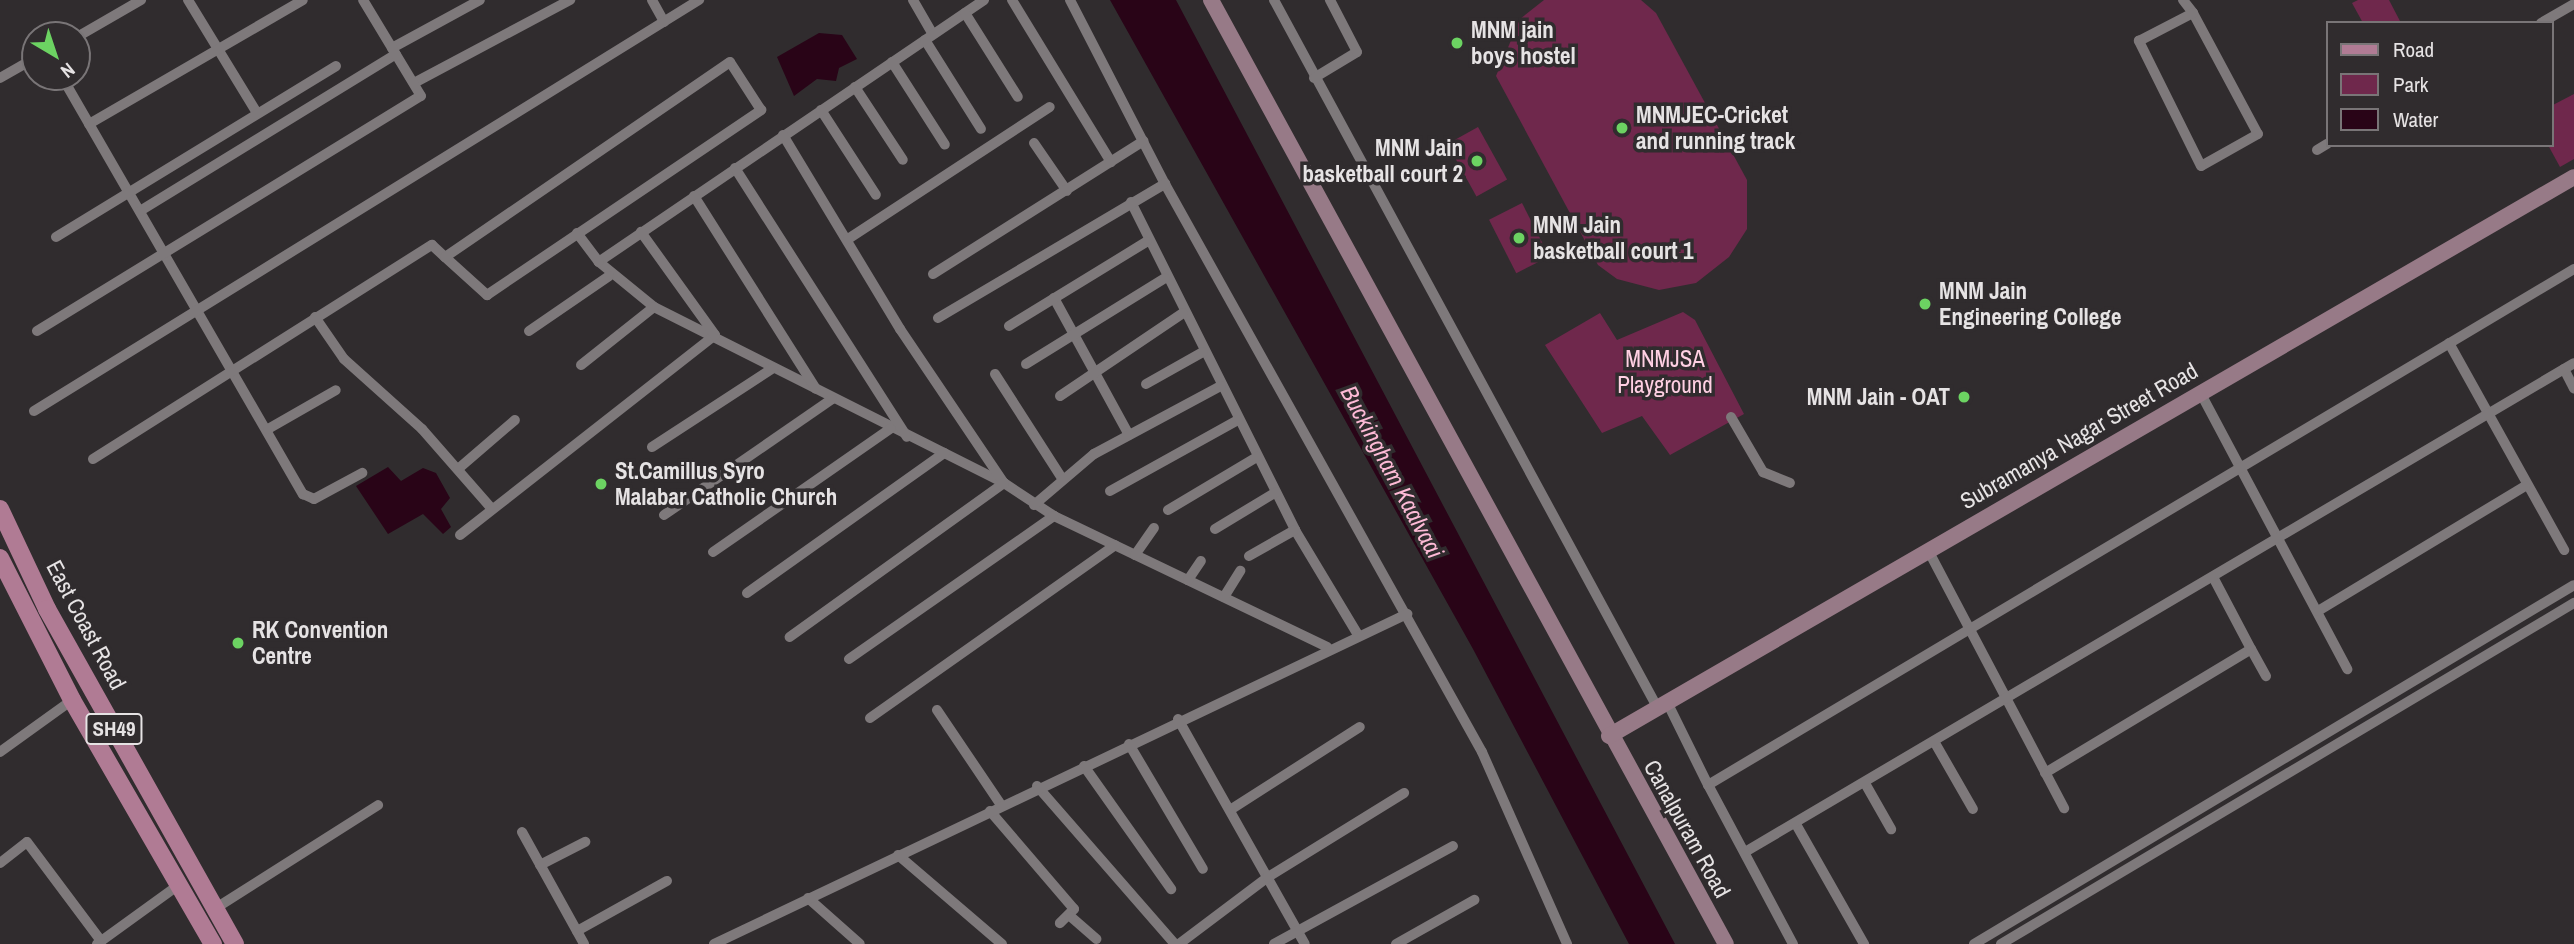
<!DOCTYPE html>
<html>
<head>
<meta charset="utf-8">
<style>
  body { margin:0 }
  #map { position:relative; width:2574px; height:944px; overflow:hidden; background:#302c2e; font-family:"Archivo Narrow",sans-serif }
  div>[style] { position:absolute }
  .green>* { inset:0; background:#6f284c; transform-origin:0 0 }
  .water>* { inset:0; background:#290417 }
  .street>* { height:10px; margin:-5px; padding:0 5px; transform-origin:5px; border-radius:5px; background:#7e797b }
  .secondary>* { height:16px; margin:-8px; padding:0 8px; transform-origin:8px; border-radius:8px; background:#977a87 }
  .primary>* { height:18px; margin:-9px; padding:0 9px; transform-origin:9px; border-radius:9px; background:#b07b94 }
  .dots>* { width:19px; height:19px; translate:-50% -50%; box-sizing:border-box; border:4px solid #302c2e; border-radius:50% }
  span { translate:-50% -50%; white-space:nowrap; text-align:center; line-height:1.15; -webkit-text-stroke:7px #302c2e; paint-order:stroke }
  .shield-label span { padding:2px 5px; background:#302c2e; border:2px solid; border-radius:5px; -webkit-text-stroke-width:0 }
  .shield-label { font-size:21px; color:#e6e3e4; font-weight:700 }
  .poi-label { font-size:23px; color:#e6e3e4; font-weight:700 }
  .left { translate:0 -50%; text-align:left }
  .right { translate:-100% -50%; text-align:right }
  .park-label { font-size:23px; color:#ffd0e3 }
  .street-label { font-size:23px; color:#e6e3e4 }
  .water-label { font-size:24px; color:#fdbad6; font-style:italic }
  .legend { position:absolute; left:2326px; top:21px; width:228px; height:126px; box-sizing:border-box; background:#302c2e; border:2px solid #797577; margin:0; padding:9px 12px; list-style:none; font-size:21px; color:#e6e3e4 }
  .legend li { display:flex; align-items:center; gap:14px; height:35px }
  .legend b { width:35px; border:2px solid #797577 }
  .north { position:absolute; left:21px; top:21px; width:70px; height:70px; box-sizing:border-box; background:#302c2e; border:2px solid #797577; border-radius:50%; rotate:141deg; font-size:19px; font-weight:700; line-height:28px; text-align:center; color:#e6e3e4 }
  .north::after { content:''; display:block; margin:auto; width:24px; height:32px; background:#6cd362; clip-path:polygon(50% 0,100% 100%,50% 72%,0 100%) }
</style>
</head>
<body>
<div id="map">
  <div class="green">
    <div style="clip-path:polygon(1544px 0,1641px 0,1656px 13px,1747px 180px,1747px 229px,1729px 257px,1696px 283px,1659px 290px,1617px 279px,1598px 265px,1496px 76px,1520px 19px)"></div>
    <div style="clip-path:polygon(2358px 0,2389px 0,2401px 23px,2363px 23px,2352px 3px)"></div>
    <div style="clip-path:polygon(2574px 94px,2574px 159px,2560px 167px,2548px 145px,2551px 106px)"></div>
    <div style="left:1478px;top:127px;width:60px;height:35px;rotate:61deg"></div>
    <div style="left:1522px;top:203px;width:60px;height:37px;rotate:63deg"></div>
    <div style="clip-path:polygon(1683px 312px,1695px 320px,1744px 414px,1670px 455px,1642px 416px,1602px 433px,1545px 345px,1600px 313px,1617px 340px)"></div>
  </div>
  <div class="water">
    <div style="clip-path:polygon(1110px 0,1176px 0,1675px 944px,1629px 944px,1473px 649px)"></div>
    <div style="clip-path:polygon(819px 33px,842px 35px,857px 59px,839px 68px,836px 81px,817px 79px,794px 96px,777px 57px)"></div>
    <div style="clip-path:polygon(388px 467px,401px 481px,423px 468px,436px 473px,450px 498px,441px 509px,451px 527px,443px 534px,423px 514px,388px 534px,356px 486px)"></div>
  </div>
  <div class="street">
    <div style="left:188px;top:0;width:132px;rotate:58.6deg"></div>
    <div style="left:652px;top:0;width:25px;rotate:61deg"></div>
    <div style="left:913px;top:0;width:39px;rotate:60deg"></div>
    <div style="left:984px;top:0;width:466px;rotate:145.8deg"></div>
    <div style="left:599px;top:262px;width:71px;rotate:39.3deg"></div>
    <div style="left:654px;top:307px;width:392px;rotate:26.7deg"></div>
    <div style="left:1004px;top:483px;width:60px;rotate:33.4deg"></div>
    <div style="left:1054px;top:516px;width:303px;rotate:25.6deg"></div>
    <div style="left:1012px;top:0;width:190px;rotate:58.6deg"></div>
    <div style="left:1070px;top:0;width:207px;rotate:62.7deg"></div>
    <div style="left:1165px;top:184px;width:650px;rotate:60.83deg"></div>
    <div style="left:1482px;top:752px;width:210px;rotate:66.1deg"></div>
    <div style="left:1274px;top:0;width:804px;rotate:61.55deg"></div>
    <div style="left:2183px;top:0;width:16px;rotate:52deg"></div>
    <div style="left:2193px;top:13px;width:137px;rotate:61.8deg"></div>
    <div style="left:2258px;top:134px;width:65px;rotate:150.7deg"></div>
    <div style="left:2201px;top:166px;width:140px;rotate:-116.4deg"></div>
    <div style="left:2139px;top:41px;width:61px;rotate:-27.4deg"></div>
    <div style="left:965px;top:13px;width:99px;rotate:57.8deg"></div>
    <div style="left:2541px;top:23px;width:38px;rotate:-30deg"></div>
    <div style="left:77px;top:37px;width:74px;rotate:-30deg"></div>
    <div style="left:925px;top:40px;width:105px;rotate:57.8deg"></div>
    <div style="left:392px;top:48px;width:100px;rotate:-28.6deg"></div>
    <div style="left:892px;top:62px;width:98px;rotate:57.4deg"></div>
    <div style="left:62px;top:77px;width:482px;rotate:60deg"></div>
    <div style="left:303px;top:494px;width:12px;rotate:24deg"></div>
    <div style="left:314px;top:499px;width:55px;rotate:-28.4deg"></div>
    <div style="left:0;top:78px;width:40px;rotate:-29.7deg"></div>
    <div style="left:1314px;top:78px;width:50px;rotate:-31.2deg"></div>
    <div style="left:1357px;top:52px;width:59px;rotate:-117.4deg"></div>
    <div style="left:414px;top:83px;width:177px;rotate:-28deg"></div>
    <div style="left:855px;top:87px;width:87px;rotate:56.7deg"></div>
    <div style="left:821px;top:110px;width:101px;rotate:57.1deg"></div>
    <div style="left:89px;top:124px;width:247px;rotate:-30.1deg"></div>
    <div style="left:783px;top:135px;width:227px;rotate:58.9deg"></div>
    <div style="left:900px;top:329px;width:186px;rotate:56deg"></div>
    <div style="left:1004px;top:483px;width:264px;rotate:144.3deg"></div>
    <div style="left:1034px;top:143px;width:58px;rotate:55.5deg"></div>
    <div style="left:2317px;top:150px;width:12px;rotate:-31deg"></div>
    <div style="left:735px;top:168px;width:319px;rotate:57.4deg"></div>
    <div style="left:694px;top:196px;width:228px;rotate:57.7deg"></div>
    <div style="left:1131px;top:202px;width:367px;rotate:63.4deg"></div>
    <div style="left:1295px;top:530px;width:122px;rotate:59deg"></div>
    <div style="left:140px;top:211px;width:300px;rotate:-31.5deg"></div>
    <div style="left:577px;top:233px;width:36px;rotate:53deg"></div>
    <div style="left:56px;top:237px;width:328px;rotate:-31.4deg"></div>
    <div style="left:848px;top:239px;width:241px;rotate:-33.2deg"></div>
    <div style="left:933px;top:274px;width:249px;rotate:-32.3deg"></div>
    <div style="left:1054px;top:298px;width:156px;rotate:61.3deg"></div>
    <div style="left:315px;top:317px;width:51px;rotate:55.4deg"></div>
    <div style="left:344px;top:359px;width:105px;rotate:41.9deg"></div>
    <div style="left:422px;top:429px;width:106px;rotate:48.8deg"></div>
    <div style="left:938px;top:318px;width:264px;rotate:-30.6deg"></div>
    <div style="left:1009px;top:326px;width:161px;rotate:-31.5deg"></div>
    <div style="left:37px;top:331px;width:450px;rotate:-31.5deg"></div>
    <div style="left:421px;top:96px;width:112px;rotate:-121.1deg"></div>
    <div style="left:529px;top:331px;width:97px;rotate:-34.5deg"></div>
    <div style="left:2449px;top:343px;width:237px;rotate:60.9deg"></div>
    <div style="left:1026px;top:364px;width:163px;rotate:-31.7deg"></div>
    <div style="left:581px;top:365px;width:93px;rotate:-38.5deg"></div>
    <div style="left:2564px;top:369px;width:22px;rotate:63deg"></div>
    <div style="left:995px;top:374px;width:122px;rotate:57.3deg"></div>
    <div style="left:1146px;top:384px;width:65px;rotate:-29.3deg"></div>
    <div style="left:2200px;top:392px;width:314px;rotate:62deg"></div>
    <div style="left:1060px;top:396px;width:148px;rotate:-34deg"></div>
    <div style="left:34px;top:411px;width:782px;rotate:-31.72deg"></div>
    <div style="left:1731px;top:417px;width:64px;rotate:59.8deg"></div>
    <div style="left:1763px;top:472px;width:29px;rotate:22deg"></div>
    <div style="left:268px;top:429px;width:78px;rotate:-29.8deg"></div>
    <div style="left:652px;top:447px;width:145px;rotate:-33.1deg"></div>
    <div style="left:93px;top:459px;width:401px;rotate:-32.3deg"></div>
    <div style="left:432px;top:245px;width:18px;rotate:43deg"></div>
    <div style="left:445px;top:257px;width:57px;rotate:42.1deg"></div>
    <div style="left:487px;top:295px;width:331px;rotate:-34deg"></div>
    <div style="left:761px;top:110px;width:57px;rotate:-122.9deg"></div>
    <div style="left:730px;top:62px;width:345px;rotate:145.6deg"></div>
    <div style="left:458px;top:469px;width:75px;rotate:-40.7deg"></div>
    <div style="left:1110px;top:491px;width:146px;rotate:-29deg"></div>
    <div style="left:1034px;top:505px;width:79px;rotate:-40.4deg"></div>
    <div style="left:1094px;top:454px;width:144px;rotate:-28.2deg"></div>
    <div style="left:1168px;top:510px;width:104px;rotate:-30.8deg"></div>
    <div style="left:664px;top:515px;width:204px;rotate:-34.6deg"></div>
    <div style="left:1215px;top:529px;width:71px;rotate:-31.2deg"></div>
    <div style="left:460px;top:535px;width:324px;rotate:-38.1deg"></div>
    <div style="left:715px;top:335px;width:127px;rotate:-125.7deg"></div>
    <div style="left:1928px;top:550px;width:292px;rotate:62.2deg"></div>
    <div style="left:713px;top:552px;width:216px;rotate:-34.8deg"></div>
    <div style="left:1135px;top:555px;width:33px;rotate:-55deg"></div>
    <div style="left:1249px;top:556px;width:53px;rotate:-29.5deg"></div>
    <div style="left:1188px;top:580px;width:23px;rotate:-56deg"></div>
    <div style="left:747px;top:593px;width:242px;rotate:-35.4deg"></div>
    <div style="left:1224px;top:597px;width:31px;rotate:-58deg"></div>
    <div style="left:2318px;top:611px;width:242px;rotate:-31.1deg"></div>
    <div style="left:2251px;top:649px;width:31px;rotate:61deg"></div>
    <div style="left:849px;top:659px;width:250px;rotate:-34.9deg"></div>
    <div style="left:1667px;top:702px;width:93px;rotate:63.7deg"></div>
    <div style="left:937px;top:710px;width:115px;rotate:56deg"></div>
    <div style="left:870px;top:718px;width:300px;rotate:-35.2deg"></div>
    <div style="left:1178px;top:719px;width:258px;rotate:60.6deg"></div>
    <div style="left:1935px;top:743px;width:76px;rotate:60.1deg"></div>
    <div style="left:1129px;top:744px;width:145px;rotate:59.4deg"></div>
    <div style="left:0;top:752px;width:89px;rotate:-35.8deg"></div>
    <div style="left:1084px;top:766px;width:151px;rotate:54.7deg"></div>
    <div style="left:2045px;top:773px;width:240px;rotate:-31deg"></div>
    <div style="left:2251px;top:649px;width:81px;rotate:-117.8deg"></div>
    <div style="left:1866px;top:785px;width:51px;rotate:60.4deg"></div>
    <div style="left:1037px;top:786px;width:210px;rotate:48.9deg"></div>
    <div style="left:1230px;top:810px;width:154px;rotate:-32.6deg"></div>
    <div style="left:990px;top:811px;width:129px;rotate:49.4deg"></div>
    <div style="left:1074px;top:909px;width:20px;rotate:135deg"></div>
    <div style="left:1797px;top:826px;width:136px;rotate:60.4deg"></div>
    <div style="left:522px;top:832px;width:128px;rotate:61deg"></div>
    <div style="left:1745px;top:852px;width:962px;rotate:-30.53deg"></div>
    <div style="left:898px;top:855px;width:137px;rotate:40.6deg"></div>
    <div style="left:0;top:863px;width:34px;rotate:-38deg"></div>
    <div style="left:27px;top:842px;width:124px;rotate:53.2deg"></div>
    <div style="left:540px;top:865px;width:51px;rotate:-27.1deg"></div>
    <div style="left:808px;top:898px;width:69px;rotate:41.5deg"></div>
    <div style="left:216px;top:908px;width:192px;rotate:-32.4deg"></div>
    <div style="left:1070px;top:916px;width:35px;rotate:41deg"></div>
    <div style="left:577px;top:931px;width:103px;rotate:-29.1deg"></div>
    <div style="left:97px;top:944px;width:102px;rotate:-35.9deg"></div>
    <div style="left:714px;top:944px;width:768px;rotate:-25.46deg"></div>
    <div style="left:1179px;top:944px;width:111px;rotate:-37deg"></div>
    <div style="left:1268px;top:877px;width:160px;rotate:-31.7deg"></div>
    <div style="left:1274px;top:944px;width:204px;rotate:-28.7deg"></div>
    <div style="left:1396px;top:944px;width:90px;rotate:-29.4deg"></div>
    <div style="left:1793px;top:944px;width:180px;rotate:-118.1deg"></div>
    <div style="left:1708px;top:785px;width:1008px;rotate:-30.79deg"></div>
    <div style="left:1974px;top:944px;width:699px;rotate:-30.89deg"></div>
    <div style="left:2001px;top:944px;width:667px;rotate:-30.76deg"></div>
  </div>
  <div class="secondary">
    <div style="left:1211px;top:0;width:1075px;rotate:61.39deg"></div>
    <div style="left:1609px;top:736px;width:1115px;rotate:-30.08deg"></div>
  </div>
  <div class="primary">
    <div style="left:0;top:509px;width:110px;rotate:64.8deg"></div>
    <div style="left:47px;top:609px;width:384px;rotate:60.7deg"></div>
    <div style="left:0;top:558px;width:159px;rotate:63.1deg"></div>
    <div style="left:72px;top:700px;width:282px;rotate:60deg"></div>
  </div>
  <div class="dots">
    <div style="left:1457px;top:43px;background:#6cd362"></div>
    <div style="left:1622px;top:128px;background:#6cd362"></div>
    <div style="left:1477px;top:161px;background:#6cd362"></div>
    <div style="left:1519px;top:238px;background:#6cd362"></div>
    <div style="left:1925px;top:304px;background:#6cd362"></div>
    <div style="left:1964px;top:397px;background:#6cd362"></div>
    <div style="left:601px;top:484px;background:#6cd362"></div>
    <div style="left:238px;top:643px;background:#6cd362"></div>
  </div>
  <div class="shield-label">
    <span style="left:114px;top:729px">SH49</span>
  </div>
  <div class="poi-label">
    <span class="left" style="left:1471px;top:43px">MNM jain<br>boys hostel</span>
    <span class="left" style="left:1636px;top:128px">MNMJEC-Cricket<br>and running track</span>
    <span class="right" style="left:1463px;top:161px">MNM Jain<br>basketball court 2</span>
    <span class="left" style="left:1533px;top:238px">MNM Jain<br>basketball court 1</span>
    <span class="left" style="left:1939px;top:304px">MNM Jain<br>Engineering College</span>
    <span class="right" style="left:1950px;top:397px">MNM Jain - OAT</span>
    <span class="left" style="left:615px;top:484px">St.Camillus Syro<br>Malabar Catholic Church</span>
    <span class="left" style="left:252px;top:643px">RK Convention<br>Centre</span>
  </div>
  <div class="park-label">
    <span style="left:1665px;top:372px">MNMJSA<br>Playground</span>
  </div>
  <div class="street-label">
    <span style="left:2079px;top:436px;rotate:-30deg">Subramanya Nagar Street Road</span>
    <span style="left:86px;top:625px;rotate:62deg">East Coast Road</span>
    <span style="left:1687px;top:829px;rotate:61deg">Canalpuram Road</span>
  </div>
  <div class="water-label">
    <span style="left:1392px;top:472px;rotate:62deg">Buckingham Kaalvaai</span>
  </div>
  <ul class="legend">
  <li><b style="height:9px;background:#b07b94"></b>Road</li>
  <li><b style="height:19px;background:#6f284c"></b>Park</li>
  <li><b style="height:19px;background:#290417"></b>Water</li>
  </ul>
  <div class="north">N</div>
</div>
</body>
</html>
